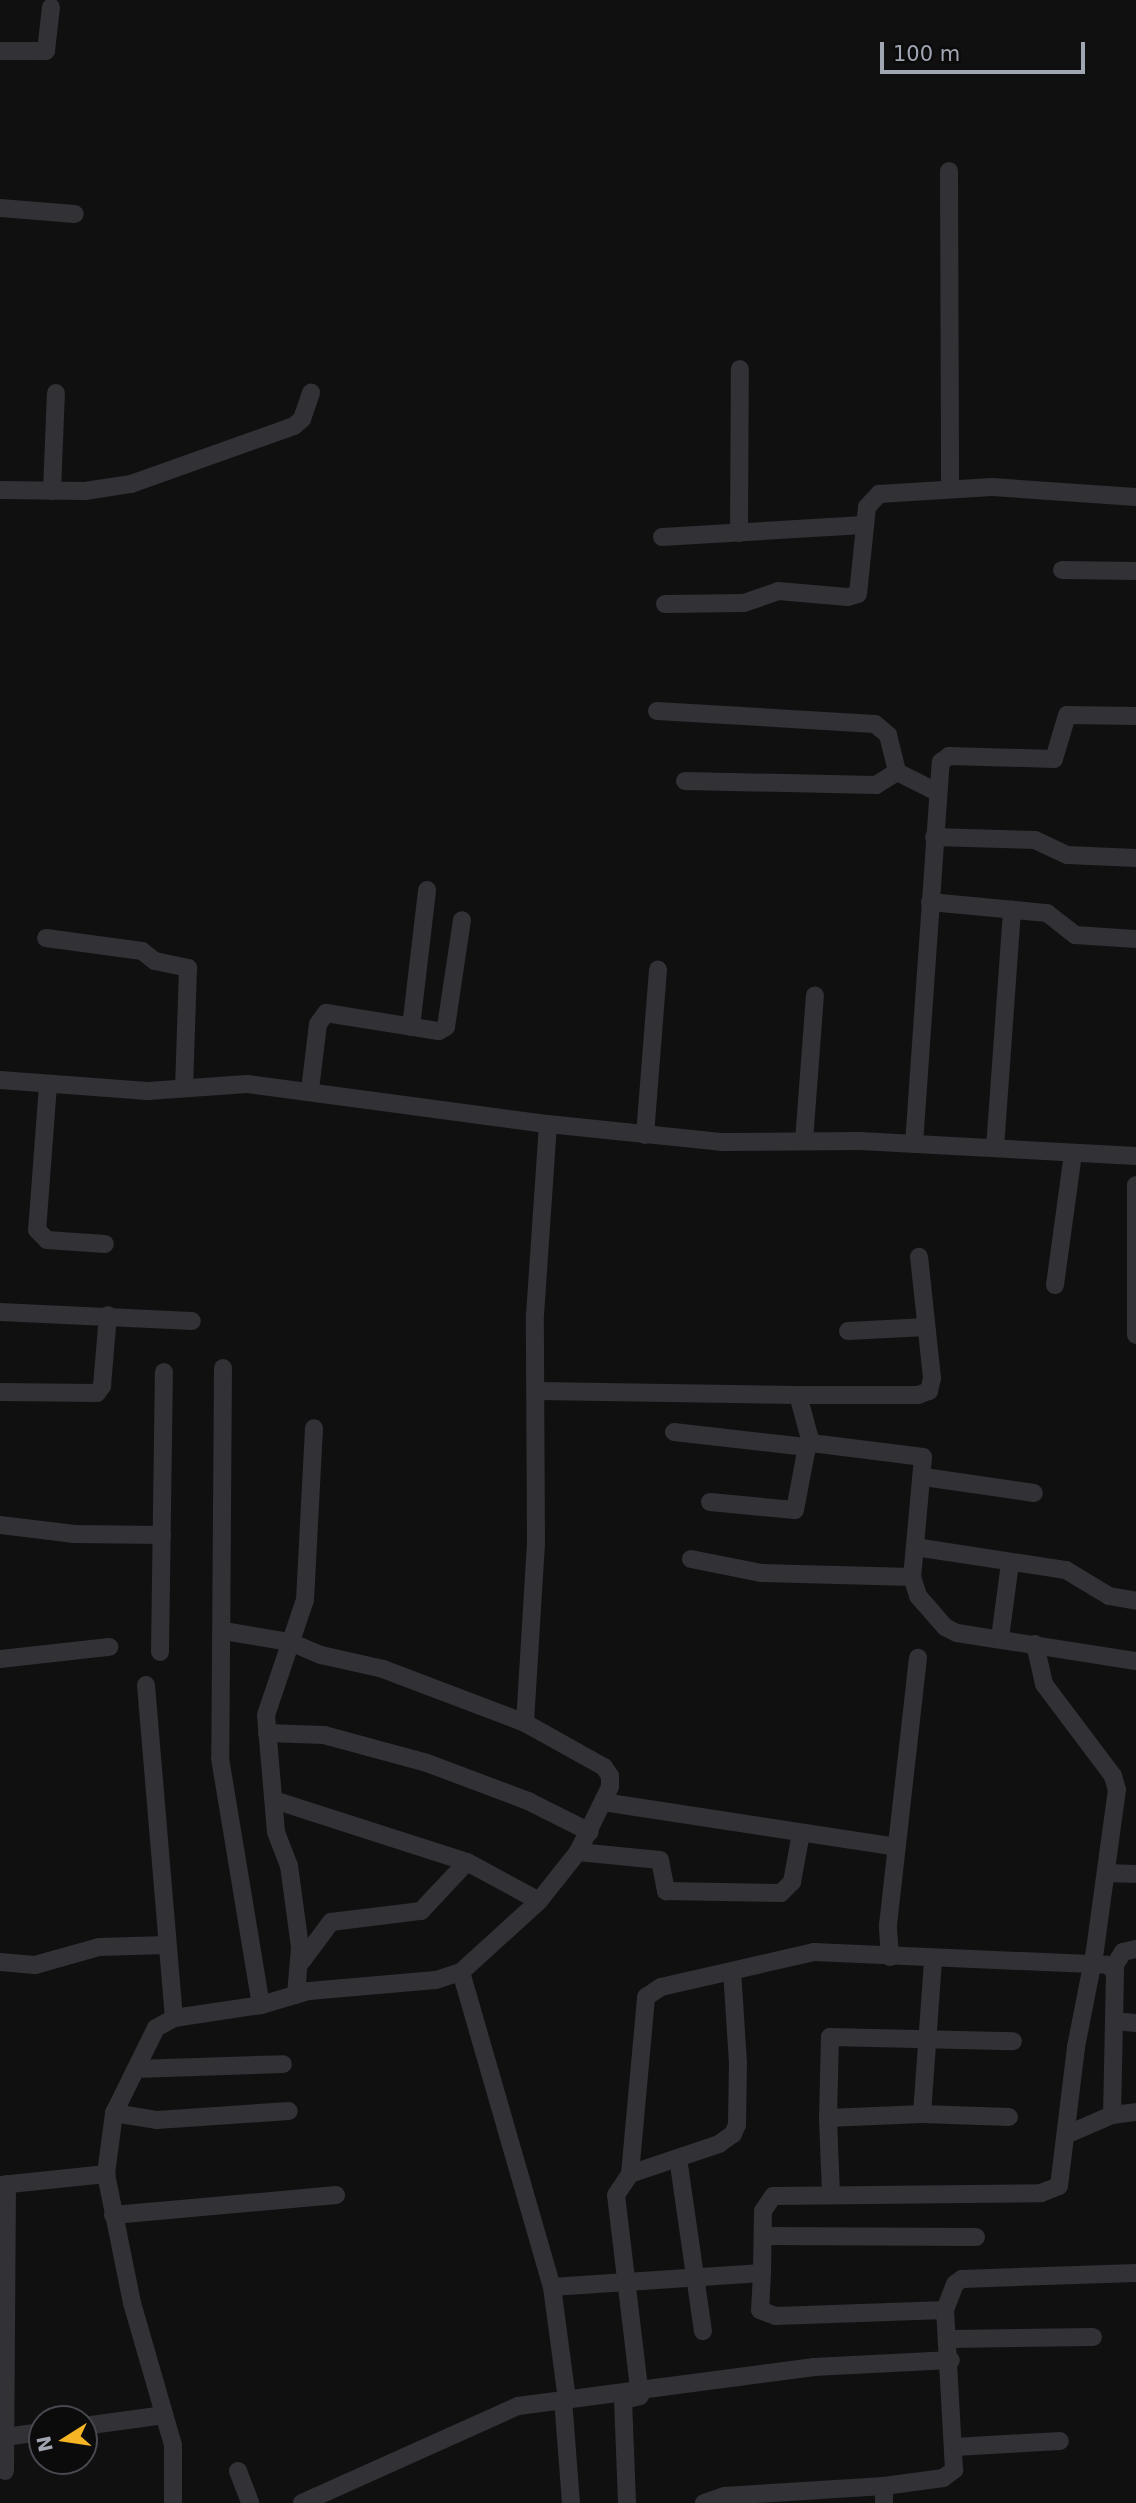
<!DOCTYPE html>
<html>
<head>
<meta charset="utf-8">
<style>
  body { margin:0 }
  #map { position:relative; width:1136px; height:2503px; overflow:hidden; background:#101011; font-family:"DejaVu Sans",sans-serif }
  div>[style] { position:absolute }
  .minor>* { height:18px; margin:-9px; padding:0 9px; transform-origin:9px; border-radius:9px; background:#313136 }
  span { translate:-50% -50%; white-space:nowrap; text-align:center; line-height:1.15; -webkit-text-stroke:5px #0b0b0c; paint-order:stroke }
  .north { position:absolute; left:28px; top:2405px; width:70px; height:70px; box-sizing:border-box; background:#0b0b0c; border:2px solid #47494f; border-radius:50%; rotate:258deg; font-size:19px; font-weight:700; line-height:28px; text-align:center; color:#a1a6b3 }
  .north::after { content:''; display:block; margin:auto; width:24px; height:32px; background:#f5b524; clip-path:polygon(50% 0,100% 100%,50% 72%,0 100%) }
  .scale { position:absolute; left:880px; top:42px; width:205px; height:32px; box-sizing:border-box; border:4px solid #a1a6b3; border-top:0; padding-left:9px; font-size:21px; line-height:24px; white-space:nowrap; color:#a1a6b3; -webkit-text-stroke:5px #0b0b0c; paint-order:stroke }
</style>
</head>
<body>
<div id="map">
  <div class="minor">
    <div style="left:0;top:51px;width:46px"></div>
    <div style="left:46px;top:51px;width:44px;rotate:-83.5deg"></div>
    <div style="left:949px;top:171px;width:315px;rotate:89.8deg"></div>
    <div style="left:0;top:208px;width:75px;rotate:4.6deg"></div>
    <div style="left:0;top:490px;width:85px;rotate:0.7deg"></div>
    <div style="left:85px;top:491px;width:47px;rotate:-8.7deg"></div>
    <div style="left:131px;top:484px;width:173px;rotate:-19.6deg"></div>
    <div style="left:294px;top:426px;width:11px;rotate:-41deg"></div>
    <div style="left:302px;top:419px;width:28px;rotate:-71deg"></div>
    <div style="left:52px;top:491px;width:98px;rotate:-87.7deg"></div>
    <div style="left:739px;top:533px;width:164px;rotate:-89.7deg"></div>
    <div style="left:662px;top:537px;width:202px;rotate:-3.4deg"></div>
    <div style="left:1062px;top:570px;width:74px;rotate:0.8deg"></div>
    <div style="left:665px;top:604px;width:79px;rotate:-0.7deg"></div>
    <div style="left:744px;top:603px;width:36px;rotate:-19deg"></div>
    <div style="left:778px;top:591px;width:70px;rotate:4.9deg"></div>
    <div style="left:848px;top:597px;width:10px;rotate:-17deg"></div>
    <div style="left:858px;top:594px;width:87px;rotate:-84.1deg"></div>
    <div style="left:867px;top:507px;width:18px;rotate:-47deg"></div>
    <div style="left:879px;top:494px;width:113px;rotate:-3.5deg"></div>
    <div style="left:992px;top:487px;width:144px;rotate:4deg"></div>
    <div style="left:657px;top:711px;width:218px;rotate:3.4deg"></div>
    <div style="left:875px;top:724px;width:17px;rotate:40deg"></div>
    <div style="left:888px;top:735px;width:38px;rotate:76deg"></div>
    <div style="left:685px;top:781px;width:191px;rotate:1.2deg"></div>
    <div style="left:876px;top:785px;width:25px;rotate:-32deg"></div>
    <div style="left:897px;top:772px;width:45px;rotate:26.6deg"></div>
    <div style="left:934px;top:837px;width:101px;rotate:1.7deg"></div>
    <div style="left:1035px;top:840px;width:35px;rotate:25deg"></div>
    <div style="left:1067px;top:855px;width:69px;rotate:2.5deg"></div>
    <div style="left:930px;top:902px;width:118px;rotate:5.4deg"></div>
    <div style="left:1047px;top:913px;width:36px;rotate:38deg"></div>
    <div style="left:1075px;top:935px;width:61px;rotate:3.8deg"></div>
    <div style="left:46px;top:938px;width:97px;rotate:7.7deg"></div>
    <div style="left:142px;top:951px;width:16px;rotate:38deg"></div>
    <div style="left:155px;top:961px;width:34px;rotate:12deg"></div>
    <div style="left:188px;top:968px;width:120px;rotate:91.9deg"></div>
    <div style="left:411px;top:1027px;width:138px;rotate:-83.3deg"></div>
    <div style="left:0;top:1080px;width:148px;rotate:4.3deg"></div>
    <div style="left:148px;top:1091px;width:99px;rotate:-4deg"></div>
    <div style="left:247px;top:1084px;width:304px;rotate:7.6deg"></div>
    <div style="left:548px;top:1124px;width:176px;rotate:5.9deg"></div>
    <div style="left:723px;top:1142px;width:137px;rotate:-0.4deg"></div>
    <div style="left:860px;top:1141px;width:276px;rotate:3.1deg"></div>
    <div style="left:48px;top:1085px;width:145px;rotate:94.3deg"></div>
    <div style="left:37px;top:1230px;width:14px;rotate:45deg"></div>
    <div style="left:47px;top:1240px;width:58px;rotate:3.9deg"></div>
    <div style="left:310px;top:1090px;width:66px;rotate:-83.1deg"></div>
    <div style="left:318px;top:1024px;width:14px;rotate:-54deg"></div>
    <div style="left:326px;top:1013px;width:114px;rotate:9.1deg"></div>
    <div style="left:439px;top:1031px;width:8px;rotate:-30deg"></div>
    <div style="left:446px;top:1027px;width:108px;rotate:-81.5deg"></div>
    <div style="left:645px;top:1135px;width:166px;rotate:-85.5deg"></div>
    <div style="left:804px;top:1141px;width:146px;rotate:-85.7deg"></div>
    <div style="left:914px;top:1144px;width:383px;rotate:-86deg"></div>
    <div style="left:941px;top:762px;width:10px;rotate:-37deg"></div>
    <div style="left:949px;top:756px;width:105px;rotate:1.6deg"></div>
    <div style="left:1054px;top:759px;width:46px;rotate:-73.5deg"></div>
    <div style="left:1067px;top:715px;width:69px;rotate:0.8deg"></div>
    <div style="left:995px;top:1148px;width:239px;rotate:-85.9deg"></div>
    <div style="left:1136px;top:1185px;width:150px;rotate:90deg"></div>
    <div style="left:1055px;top:1285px;width:133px;rotate:-82.2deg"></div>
    <div style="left:0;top:1312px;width:192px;rotate:2.7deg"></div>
    <div style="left:848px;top:1331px;width:78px;rotate:-2.9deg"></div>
    <div style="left:223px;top:1368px;width:390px;rotate:90.4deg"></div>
    <div style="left:220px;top:1758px;width:250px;rotate:80.6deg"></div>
    <div style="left:539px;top:1391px;width:259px;rotate:0.9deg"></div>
    <div style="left:798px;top:1395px;width:50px;rotate:74.8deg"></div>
    <div style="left:811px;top:1443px;width:113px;rotate:7.1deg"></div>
    <div style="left:923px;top:1457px;width:121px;rotate:95.2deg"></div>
    <div style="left:912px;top:1577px;width:20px;rotate:72deg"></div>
    <div style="left:918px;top:1596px;width:41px;rotate:48.9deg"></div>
    <div style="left:945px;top:1627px;width:13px;rotate:27deg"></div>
    <div style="left:957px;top:1633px;width:181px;rotate:8.9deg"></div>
    <div style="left:0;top:1392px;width:97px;rotate:0.6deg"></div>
    <div style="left:97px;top:1393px;width:9px;rotate:-54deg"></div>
    <div style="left:102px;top:1386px;width:71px;rotate:-85.2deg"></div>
    <div style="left:798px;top:1395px;width:120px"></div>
    <div style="left:918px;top:1395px;width:12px;rotate:-20deg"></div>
    <div style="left:929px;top:1391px;width:13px;rotate:-77deg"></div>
    <div style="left:932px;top:1378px;width:122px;rotate:-96.1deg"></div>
    <div style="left:674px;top:1432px;width:133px;rotate:6.5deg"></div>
    <div style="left:924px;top:1477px;width:111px;rotate:8.3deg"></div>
    <div style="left:710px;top:1502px;width:85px;rotate:5.4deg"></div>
    <div style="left:795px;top:1510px;width:70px;rotate:-79.3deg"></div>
    <div style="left:0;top:1525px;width:75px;rotate:6.9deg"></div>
    <div style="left:74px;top:1534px;width:88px;rotate:0.7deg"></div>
    <div style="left:915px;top:1547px;width:153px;rotate:8.7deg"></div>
    <div style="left:1066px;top:1570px;width:50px;rotate:31.2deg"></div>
    <div style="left:1109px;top:1596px;width:27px;rotate:10deg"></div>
    <div style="left:691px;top:1559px;width:71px;rotate:11.3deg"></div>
    <div style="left:761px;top:1573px;width:151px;rotate:1.5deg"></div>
    <div style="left:224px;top:1631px;width:67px;rotate:9.5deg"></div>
    <div style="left:290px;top:1642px;width:34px;rotate:23deg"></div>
    <div style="left:321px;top:1655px;width:64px;rotate:12.7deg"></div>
    <div style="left:383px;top:1669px;width:152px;rotate:20.8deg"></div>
    <div style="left:1000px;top:1638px;width:76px;rotate:-82.4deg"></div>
    <div style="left:160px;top:1652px;width:280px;rotate:-89.2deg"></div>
    <div style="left:0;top:1659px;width:110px;rotate:-6.3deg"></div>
    <div style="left:146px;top:1685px;width:334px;rotate:85.2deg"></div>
    <div style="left:267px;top:1733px;width:57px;rotate:2deg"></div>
    <div style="left:324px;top:1735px;width:107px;rotate:15.2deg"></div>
    <div style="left:427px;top:1763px;width:108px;rotate:20.6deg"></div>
    <div style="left:528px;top:1801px;width:69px;rotate:26.6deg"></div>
    <div style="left:274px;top:1800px;width:203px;rotate:17.8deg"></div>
    <div style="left:467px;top:1862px;width:82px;rotate:28.4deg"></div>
    <div style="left:603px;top:1802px;width:297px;rotate:8.7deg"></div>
    <div style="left:578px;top:1852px;width:82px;rotate:5.6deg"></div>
    <div style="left:660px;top:1860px;width:32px;rotate:79deg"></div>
    <div style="left:666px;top:1891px;width:115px;rotate:1deg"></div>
    <div style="left:781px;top:1893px;width:16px;rotate:-45deg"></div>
    <div style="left:792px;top:1882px;width:50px;rotate:-79.6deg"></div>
    <div style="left:1106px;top:1873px;width:30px;rotate:2deg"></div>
    <div style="left:890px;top:1957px;width:32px;rotate:-94deg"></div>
    <div style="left:888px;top:1925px;width:269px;rotate:-83.6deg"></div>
    <div style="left:302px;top:1961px;width:49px;rotate:-53.4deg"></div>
    <div style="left:331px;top:1922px;width:91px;rotate:-7deg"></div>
    <div style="left:421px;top:1911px;width:67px;rotate:-46.8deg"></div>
    <div style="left:0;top:1962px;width:35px;rotate:5deg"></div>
    <div style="left:35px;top:1965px;width:66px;rotate:-15.7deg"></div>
    <div style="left:99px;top:1947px;width:68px;rotate:-1.7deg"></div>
    <div style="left:1113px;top:1968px;width:19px;rotate:-58deg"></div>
    <div style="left:1123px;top:1952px;width:13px;rotate:-13deg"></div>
    <div style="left:461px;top:1972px;width:328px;rotate:73.9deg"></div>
    <div style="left:552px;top:2287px;width:210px;rotate:-3.8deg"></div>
    <div style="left:762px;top:2273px;width:37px;rotate:93deg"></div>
    <div style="left:760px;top:2310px;width:17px;rotate:21deg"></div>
    <div style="left:776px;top:2316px;width:169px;rotate:-2deg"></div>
    <div style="left:296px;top:1995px;width:48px;rotate:-85.2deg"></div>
    <div style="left:300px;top:1947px;width:82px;rotate:-97.7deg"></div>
    <div style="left:289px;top:1866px;width:36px;rotate:-111deg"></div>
    <div style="left:276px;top:1832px;width:117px;rotate:-94.9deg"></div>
    <div style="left:266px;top:1715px;width:121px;rotate:-71.3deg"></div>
    <div style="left:305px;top:1600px;width:172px;rotate:-87deg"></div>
    <div style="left:1114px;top:2021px;width:22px;rotate:5deg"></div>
    <div style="left:136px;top:2069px;width:147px;rotate:-1.9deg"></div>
    <div style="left:114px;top:2113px;width:44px;rotate:9.2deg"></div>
    <div style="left:157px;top:2120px;width:132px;rotate:-3.9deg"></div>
    <div style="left:922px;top:2114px;width:87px;rotate:2deg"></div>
    <div style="left:828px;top:2118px;width:81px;rotate:-88.6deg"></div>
    <div style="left:830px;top:2037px;width:183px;rotate:1.3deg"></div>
    <div style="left:1068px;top:2134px;width:48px;rotate:-23.4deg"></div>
    <div style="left:1112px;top:2115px;width:24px;rotate:-7deg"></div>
    <div style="left:678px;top:2158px;width:175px;rotate:81.8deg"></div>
    <div style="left:630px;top:2174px;width:178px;rotate:-84.8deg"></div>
    <div style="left:646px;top:1997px;width:18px;rotate:-34deg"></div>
    <div style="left:661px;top:1987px;width:157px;rotate:-12.9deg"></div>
    <div style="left:814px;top:1952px;width:294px;rotate:2.5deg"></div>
    <div style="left:1108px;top:1965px;width:10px;rotate:45deg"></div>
    <div style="left:1115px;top:1972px;width:143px;rotate:91.2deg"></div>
    <div style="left:0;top:2185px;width:107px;rotate:-5.9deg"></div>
    <div style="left:831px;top:2194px;width:76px;rotate:-92.3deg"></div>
    <div style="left:828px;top:2118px;width:94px;rotate:-2.4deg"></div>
    <div style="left:922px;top:2114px;width:154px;rotate:-85.9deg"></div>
    <div style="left:113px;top:2215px;width:224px;rotate:-5.1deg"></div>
    <div style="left:764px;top:2236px;width:212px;rotate:0.3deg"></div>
    <div style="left:762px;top:2273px;width:62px;rotate:-89.1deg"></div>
    <div style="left:763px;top:2211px;width:18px;rotate:-56deg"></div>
    <div style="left:773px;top:2196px;width:268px;rotate:-0.6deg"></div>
    <div style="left:1041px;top:2193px;width:19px;rotate:-21deg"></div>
    <div style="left:1059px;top:2186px;width:140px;rotate:-83deg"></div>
    <div style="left:1076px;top:2047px;width:99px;rotate:-78.9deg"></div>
    <div style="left:1095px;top:1950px;width:162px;rotate:-82.2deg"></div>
    <div style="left:1117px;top:1790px;width:15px;rotate:-106deg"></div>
    <div style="left:1113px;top:1776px;width:115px;rotate:-126.9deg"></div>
    <div style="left:1044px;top:1684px;width:41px;rotate:-102.7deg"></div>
    <div style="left:552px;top:2287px;width:113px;rotate:82.4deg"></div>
    <div style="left:949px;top:2339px;width:144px;rotate:-0.8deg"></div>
    <div style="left:563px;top:2399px;width:104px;rotate:85.6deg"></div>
    <div style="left:84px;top:2426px;width:81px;rotate:-7.8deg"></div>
    <div style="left:5px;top:2437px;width:37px;rotate:-8deg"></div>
    <div style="left:955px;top:2447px;width:105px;rotate:-3.3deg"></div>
    <div style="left:5px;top:2471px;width:287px;rotate:-89.6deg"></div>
    <div style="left:238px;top:2471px;width:34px;rotate:69deg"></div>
    <div style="left:173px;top:2503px;width:58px;rotate:-90deg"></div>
    <div style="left:173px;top:2445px;width:148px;rotate:-106.1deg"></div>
    <div style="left:132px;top:2303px;width:132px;rotate:-101.4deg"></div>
    <div style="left:106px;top:2174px;width:62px;rotate:-82.5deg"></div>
    <div style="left:114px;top:2113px;width:95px;rotate:-63.7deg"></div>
    <div style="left:156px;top:2028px;width:21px;rotate:-29deg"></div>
    <div style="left:174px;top:2018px;width:88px;rotate:-8.5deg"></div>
    <div style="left:261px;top:2005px;width:50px;rotate:-16.3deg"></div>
    <div style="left:309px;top:1991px;width:127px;rotate:-5deg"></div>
    <div style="left:436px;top:1980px;width:26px;rotate:-18deg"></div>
    <div style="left:461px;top:1972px;width:105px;rotate:-42.3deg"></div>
    <div style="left:539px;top:1901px;width:63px;rotate:-51.5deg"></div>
    <div style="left:578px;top:1852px;width:72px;rotate:-63.8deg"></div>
    <div style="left:610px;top:1787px;width:11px;rotate:-90deg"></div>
    <div style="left:610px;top:1776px;width:11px;rotate:-124deg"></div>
    <div style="left:604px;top:1767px;width:90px;rotate:-150.9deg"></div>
    <div style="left:525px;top:1723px;width:180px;rotate:-86.5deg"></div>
    <div style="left:536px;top:1543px;width:228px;rotate:-90.3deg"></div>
    <div style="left:535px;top:1315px;width:191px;rotate:-86.1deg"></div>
    <div style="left:302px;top:2503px;width:237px;rotate:-24.2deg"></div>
    <div style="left:518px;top:2406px;width:299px;rotate:-7.5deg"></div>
    <div style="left:814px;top:2367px;width:137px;rotate:-2.9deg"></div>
    <div style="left:627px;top:2503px;width:103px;rotate:-92.2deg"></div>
    <div style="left:623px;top:2400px;width:17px;rotate:-13deg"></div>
    <div style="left:640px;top:2396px;width:202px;rotate:-96.8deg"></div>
    <div style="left:616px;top:2195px;width:25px;rotate:-56deg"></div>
    <div style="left:630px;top:2174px;width:94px;rotate:-18.6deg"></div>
    <div style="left:719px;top:2144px;width:17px;rotate:-36deg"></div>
    <div style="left:733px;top:2134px;width:10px;rotate:-66deg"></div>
    <div style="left:737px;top:2125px;width:62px;rotate:-89.1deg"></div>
    <div style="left:738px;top:2063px;width:92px;rotate:-93.7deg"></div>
    <div style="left:704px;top:2503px;width:21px;rotate:-19deg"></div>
    <div style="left:724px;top:2496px;width:160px;rotate:-3.6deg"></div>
    <div style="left:884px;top:2503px;width:17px;rotate:-90deg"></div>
    <div style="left:884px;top:2486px;width:60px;rotate:-7.7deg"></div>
    <div style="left:943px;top:2478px;width:14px;rotate:-36deg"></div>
    <div style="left:954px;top:2470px;width:160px;rotate:-93.2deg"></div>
    <div style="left:945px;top:2310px;width:28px;rotate:-69deg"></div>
    <div style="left:955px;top:2284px;width:9px;rotate:-36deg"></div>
    <div style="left:962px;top:2279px;width:174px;rotate:-2deg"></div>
  </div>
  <div class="north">N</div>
  <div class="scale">100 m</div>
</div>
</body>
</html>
